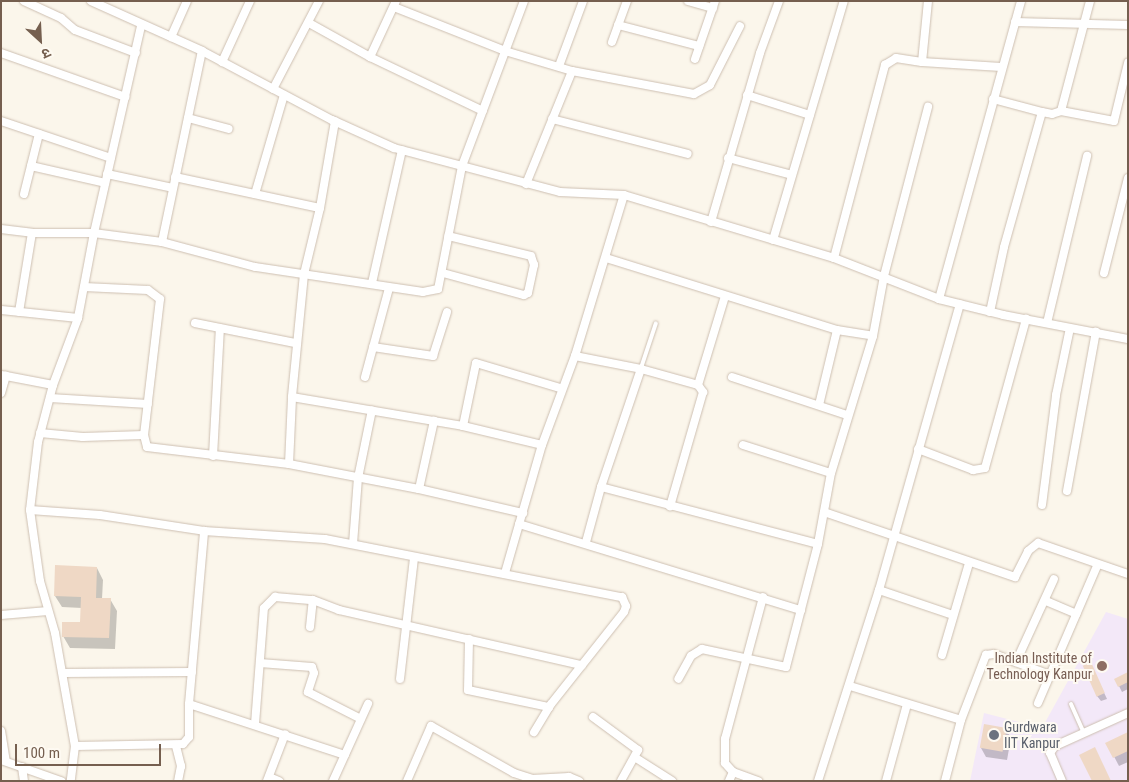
<!DOCTYPE html>
<html>
<head>
<meta charset="utf-8">
<style>
  body { margin:0 }
  #map { position:relative; width:1129px; height:782px; overflow:hidden; background:#fbf6eb; font-family:"Roboto Condensed","Noto Sans Devanagari",sans-serif }
  div>[style] { position:absolute }
  .education>* { inset:0; background:#f3e8f8 }
  .shadow>* { inset:0; background:#0003 }
  .building>* { inset:0; background:#efd8c5; transform-origin:0 0 }
  .roads { filter:drop-shadow(0 0 1px #cdbfb1) drop-shadow(0 0 1px #cdbfb1) }
  .lane>* { height:4px; margin:-2px; padding:0 2px; transform-origin:2px; border-radius:2px; background:#fff }
  .street>* { height:8px; margin:-4px; padding:0 4px; transform-origin:4px; border-radius:4px; background:#fff }
  .dots>* { width:14px; height:14px; translate:-50% -50%; box-sizing:border-box; border:2px solid #fefaf2; border-radius:50% }
  span { translate:-50% -50%; white-space:nowrap; text-align:center; line-height:1.15; -webkit-text-stroke:4px #fefaf2; paint-order:stroke }
  .education-label { font-size:14px; color:#785e54 }
  .right { translate:-100% -50%; text-align:right }
  .worship-label { font-size:14px; color:#5b616d }
  .left { translate:0 -50%; text-align:left }
  .frame { position:absolute; inset:0; border:2px solid #755f4f; pointer-events:none }
  .north { position:absolute; left:15px; top:15px; width:50px; height:50px; -webkit-text-stroke:4px #fefaf2; paint-order:stroke; rotate:155deg; font-size:14px; font-weight:700; line-height:20px; text-align:center; color:#755f4f }
  .north::after { content:''; display:block; margin:auto; width:18px; height:22px; background:#755f4f; clip-path:polygon(50% 0,100% 100%,50% 72%,0 100%) }
  .scale { position:absolute; left:15px; top:744px; width:146px; height:22px; box-sizing:border-box; border:2px solid #755f4f; border-top:0; padding-left:6px; font-size:15px; line-height:18px; white-space:nowrap; color:#755f4f; -webkit-text-stroke:4px #fefaf2; paint-order:stroke }
</style>
</head>
<body>
<div id="map">
  <div class="education">
    <div style="clip-path:polygon(1106px 612px,1128px 619px,1128px 781px,970px 781px,984px 713px,1042px 728px)"></div>
  </div>
  <div class="shadow">
    <div style="clip-path:polygon(97px 568px,103px 580px,102px 599px,110px 599px,117px 611px,115px 649px,70px 648px,63px 636px,82px 623px,82px 608px,62px 607px,55px 596px)"></div>
    <div style="clip-path:polygon(1093px 669px,1107px 699px,1101px 701px,1097px 696px)"></div>
    <div style="clip-path:polygon(1128px 674px,1128px 689px,1122px 692px,1119px 686px)"></div>
    <div style="clip-path:polygon(1006px 729px,1011px 738px,1007px 760px,986px 757px,981px 748px)"></div>
    <div style="clip-path:polygon(1128px 733px,1128px 762px,1119px 766px,1107px 743px)"></div>
  </div>
  <div class="building">
    <div style="clip-path:polygon(55px 565px,97px 567px,96px 598px,111px 598px,109px 638px,62px 637px,62px 622px,80px 622px,81px 597px,54px 596px)"></div>
    <div style="left:1091px;top:662px;width:34px;height:9px;rotate:66deg"></div>
    <div style="clip-path:polygon(1128px 672px,1128px 682px,1118px 687px,1114px 679px)"></div>
    <div style="left:984px;top:724px;width:23px;height:24px;rotate:10deg"></div>
    <div style="clip-path:polygon(1128px 732px,1128px 751px,1113px 758px,1105px 743px)"></div>
    <div style="clip-path:polygon(1095px 747px,1111px 781px,1092px 781px,1079px 755px)"></div>
  </div>
  <div class="roads">
    <div class="lane">
      <div style="left:641px;top:368px;width:47px;rotate:-71.6deg"></div>
      <div style="left:1071px;top:704px;width:32px;rotate:66deg"></div>
    </div>
    <div class="street">
      <div style="left:24px;top:1px;width:41px;rotate:24.7deg"></div>
      <div style="left:61px;top:18px;width:18px;rotate:41deg"></div>
      <div style="left:75px;top:30px;width:65px;rotate:20.7deg"></div>
      <div style="left:91px;top:1px;width:122px;rotate:24.2deg"></div>
      <div style="left:202px;top:51px;width:147px;rotate:28deg"></div>
      <div style="left:332px;top:120px;width:68px;rotate:24.3deg"></div>
      <div style="left:394px;top:148px;width:70px;rotate:14.8deg"></div>
      <div style="left:462px;top:166px;width:125px;rotate:101deg"></div>
      <div style="left:438px;top:289px;width:15px;rotate:169deg"></div>
      <div style="left:423px;top:292px;width:170px;rotate:-171.5deg"></div>
      <div style="left:255px;top:267px;width:96px;rotate:-165deg"></div>
      <div style="left:162px;top:242px;width:69px;rotate:-172.5deg"></div>
      <div style="left:94px;top:233px;width:212px;rotate:-77.2deg"></div>
      <div style="left:524px;top:1px;width:176px;rotate:110.6deg"></div>
      <div style="left:462px;top:166px;width:101px;rotate:14.9deg"></div>
      <div style="left:560px;top:192px;width:64px;rotate:2.7deg"></div>
      <div style="left:624px;top:195px;width:219px;rotate:16.7deg"></div>
      <div style="left:834px;top:258px;width:113px;rotate:21.3deg"></div>
      <div style="left:939px;top:299px;width:66px;rotate:14deg"></div>
      <div style="left:1003px;top:315px;width:127px;rotate:10.9deg"></div>
      <div style="left:688px;top:1px;width:26px;rotate:16deg"></div>
      <div style="left:928px;top:1px;width:61px;rotate:95.6deg"></div>
      <div style="left:922px;top:62px;width:79px;rotate:3.6deg"></div>
      <div style="left:394px;top:7px;width:119px;rotate:21.6deg"></div>
      <div style="left:505px;top:51px;width:70px;rotate:16.6deg"></div>
      <div style="left:572px;top:71px;width:124px;rotate:10.7deg"></div>
      <div style="left:694px;top:94px;width:18px;rotate:-29deg"></div>
      <div style="left:710px;top:85px;width:66px;rotate:-63deg"></div>
      <div style="left:1015px;top:22px;width:113px;rotate:1.5deg"></div>
      <div style="left:309px;top:23px;width:70px;rotate:29.1deg"></div>
      <div style="left:370px;top:57px;width:125px;rotate:25.5deg"></div>
      <div style="left:618px;top:25px;width:84px;rotate:14.5deg"></div>
      <div style="left:171px;top:37px;width:39px;rotate:-66deg"></div>
      <div style="left:612px;top:42px;width:44px;rotate:-69.9deg"></div>
      <div style="left:1px;top:53px;width:132px;rotate:19.5deg"></div>
      <div style="left:370px;top:57px;width:62px;rotate:-65.1deg"></div>
      <div style="left:695px;top:59px;width:61px;rotate:-71deg"></div>
      <div style="left:222px;top:62px;width:67px;rotate:-65.3deg"></div>
      <div style="left:559px;top:66px;width:69px;rotate:-69.7deg"></div>
      <div style="left:273px;top:89px;width:99px;rotate:-62.4deg"></div>
      <div style="left:747px;top:95px;width:66px;rotate:17.6deg"></div>
      <div style="left:993px;top:99px;width:51px;rotate:14.9deg"></div>
      <div style="left:1061px;top:111px;width:54px;rotate:10.7deg"></div>
      <div style="left:1114px;top:121px;width:60px;rotate:-76.4deg"></div>
      <div style="left:188px;top:118px;width:42px;rotate:15deg"></div>
      <div style="left:552px;top:119px;width:140px;rotate:14.4deg"></div>
      <div style="left:1px;top:121px;width:116px;rotate:18.6deg"></div>
      <div style="left:728px;top:158px;width:66px;rotate:14.9deg"></div>
      <div style="left:31px;top:166px;width:76px;rotate:12.9deg"></div>
      <div style="left:107px;top:174px;width:67px;rotate:12deg"></div>
      <div style="left:175px;top:177px;width:148px;rotate:12.1deg"></div>
      <div style="left:320px;top:208px;width:68px;rotate:103.6deg"></div>
      <div style="left:304px;top:274px;width:124px;rotate:95.6deg"></div>
      <div style="left:292px;top:397px;width:173px;rotate:9.6deg"></div>
      <div style="left:463px;top:426px;width:64px;rotate:-78.3deg"></div>
      <div style="left:476px;top:363px;width:88px;rotate:16.6deg"></div>
      <div style="left:526px;top:184px;width:122px;rotate:-67.8deg"></div>
      <div style="left:24px;top:194px;width:62px;rotate:-76deg"></div>
      <div style="left:255px;top:194px;width:103px;rotate:-73.7deg"></div>
      <div style="left:320px;top:208px;width:88px;rotate:-80.2deg"></div>
      <div style="left:711px;top:222px;width:176px;rotate:-73.8deg"></div>
      <div style="left:760px;top:53px;width:55px;rotate:-69.9deg"></div>
      <div style="left:1px;top:229px;width:31px;rotate:7deg"></div>
      <div style="left:32px;top:233px;width:62px"></div>
      <div style="left:94px;top:233px;width:86px;rotate:100.7deg"></div>
      <div style="left:78px;top:318px;width:77px;rotate:-174.1deg"></div>
      <div style="left:773px;top:240px;width:249px;rotate:-73.5deg"></div>
      <div style="left:162px;top:242px;width:195px;rotate:-78.2deg"></div>
      <div style="left:606px;top:258px;width:242px;rotate:17.3deg"></div>
      <div style="left:837px;top:330px;width:36px;rotate:9deg"></div>
      <div style="left:873px;top:336px;width:143px;rotate:107deg"></div>
      <div style="left:831px;top:473px;width:72px;rotate:100.4deg"></div>
      <div style="left:818px;top:544px;width:127px;rotate:104.6deg"></div>
      <div style="left:786px;top:667px;width:86px;rotate:-167.9deg"></div>
      <div style="left:702px;top:649px;width:13px;rotate:148deg"></div>
      <div style="left:691px;top:656px;width:26px;rotate:119deg"></div>
      <div style="left:834px;top:258px;width:200px;rotate:-75.2deg"></div>
      <div style="left:885px;top:65px;width:13px;rotate:-32deg"></div>
      <div style="left:896px;top:58px;width:26px;rotate:9deg"></div>
      <div style="left:443px;top:273px;width:84px;rotate:15.2deg"></div>
      <div style="left:524px;top:295px;width:4px;rotate:-27deg"></div>
      <div style="left:528px;top:293px;width:29px;rotate:-78deg"></div>
      <div style="left:534px;top:265px;width:9px;rotate:-108deg"></div>
      <div style="left:531px;top:256px;width:85px;rotate:-166.5deg"></div>
      <div style="left:1104px;top:273px;width:98px;rotate:-75.8deg"></div>
      <div style="left:372px;top:283px;width:136px;rotate:-77.3deg"></div>
      <div style="left:84px;top:287px;width:64px;rotate:2.7deg"></div>
      <div style="left:148px;top:290px;width:15px;rotate:37deg"></div>
      <div style="left:160px;top:299px;width:137px;rotate:96.7deg"></div>
      <div style="left:939px;top:299px;width:309px;rotate:-74.6deg"></div>
      <div style="left:19px;top:312px;width:80px;rotate:-80.7deg"></div>
      <div style="left:990px;top:312px;width:66px;rotate:-77.8deg"></div>
      <div style="left:1004px;top:247px;width:140px;rotate:-74.3deg"></div>
      <div style="left:1042px;top:112px;width:10px;rotate:11deg"></div>
      <div style="left:1052px;top:114px;width:9px;rotate:-18deg"></div>
      <div style="left:1061px;top:111px;width:114px;rotate:-75.2deg"></div>
      <div style="left:195px;top:323px;width:102px;rotate:11.3deg"></div>
      <div style="left:1047px;top:323px;width:172px;rotate:-76.5deg"></div>
      <div style="left:873px;top:336px;width:61px;rotate:-79.6deg"></div>
      <div style="left:884px;top:276px;width:175px;rotate:-75.4deg"></div>
      <div style="left:373px;top:347px;width:61px;rotate:8.5deg"></div>
      <div style="left:433px;top:356px;width:46px;rotate:-72.3deg"></div>
      <div style="left:575px;top:356px;width:67px;rotate:11.1deg"></div>
      <div style="left:1px;top:375px;width:53px;rotate:10.9deg"></div>
      <div style="left:53px;top:385px;width:72px;rotate:-69.5deg"></div>
      <div style="left:365px;top:377px;width:92px;rotate:-74.9deg"></div>
      <div style="left:732px;top:377px;width:121px;rotate:18.3deg"></div>
      <div style="left:53px;top:385px;width:59px;rotate:104.7deg"></div>
      <div style="left:38px;top:442px;width:68px;rotate:96.7deg"></div>
      <div style="left:30px;top:510px;width:72px;rotate:82deg"></div>
      <div style="left:40px;top:581px;width:54px;rotate:73.9deg"></div>
      <div style="left:55px;top:633px;width:115px;rotate:80deg"></div>
      <div style="left:75px;top:746px;width:35px;rotate:97deg"></div>
      <div style="left:698px;top:385px;width:93px;rotate:-73.1deg"></div>
      <div style="left:1px;top:393px;width:18px;rotate:-74deg"></div>
      <div style="left:50px;top:398px;width:98px;rotate:3.5deg"></div>
      <div style="left:819px;top:405px;width:77px;rotate:-76.5deg"></div>
      <div style="left:463px;top:426px;width:81px;rotate:13.5deg"></div>
      <div style="left:40px;top:433px;width:43px;rotate:5.3deg"></div>
      <div style="left:83px;top:437px;width:61px;rotate:-1.9deg"></div>
      <div style="left:144px;top:435px;width:12px;rotate:76deg"></div>
      <div style="left:147px;top:447px;width:143px;rotate:6.8deg"></div>
      <div style="left:289px;top:464px;width:132px;rotate:10.9deg"></div>
      <div style="left:419px;top:489px;width:107px;rotate:13deg"></div>
      <div style="left:743px;top:445px;width:92px;rotate:17.7deg"></div>
      <div style="left:918px;top:449px;width:59px;rotate:20.9deg"></div>
      <div style="left:973px;top:470px;width:12px;rotate:-9deg"></div>
      <div style="left:985px;top:468px;width:155px;rotate:-74.6deg"></div>
      <div style="left:213px;top:456px;width:128px;rotate:-86.9deg"></div>
      <div style="left:289px;top:464px;width:67px;rotate:-87.4deg"></div>
      <div style="left:601px;top:487px;width:125px;rotate:-71.3deg"></div>
      <div style="left:641px;top:369px;width:59px;rotate:15.7deg"></div>
      <div style="left:698px;top:385px;width:9px;rotate:54deg"></div>
      <div style="left:703px;top:392px;width:119px;rotate:106.1deg"></div>
      <div style="left:419px;top:489px;width:70px;rotate:-77.6deg"></div>
      <div style="left:1067px;top:491px;width:162px;rotate:-79.7deg"></div>
      <div style="left:1042px;top:505px;width:111px;rotate:-82.7deg"></div>
      <div style="left:1056px;top:395px;width:68px;rotate:-78.2deg"></div>
      <div style="left:30px;top:510px;width:70px;rotate:4.1deg"></div>
      <div style="left:100px;top:515px;width:105px;rotate:8.7deg"></div>
      <div style="left:204px;top:531px;width:121px;rotate:3.8deg"></div>
      <div style="left:325px;top:539px;width:303px;rotate:11.1deg"></div>
      <div style="left:622px;top:597px;width:10px;rotate:66deg"></div>
      <div style="left:626px;top:606px;width:6px;rotate:108deg"></div>
      <div style="left:624px;top:612px;width:117px;rotate:128.4deg"></div>
      <div style="left:551px;top:704px;width:33px;rotate:121deg"></div>
      <div style="left:824px;top:512px;width:202px;rotate:18.8deg"></div>
      <div style="left:1015px;top:577px;width:29px;rotate:-63deg"></div>
      <div style="left:1028px;top:551px;width:13px;rotate:-39deg"></div>
      <div style="left:1038px;top:543px;width:95px;rotate:19deg"></div>
      <div style="left:519px;top:524px;width:295px;rotate:17deg"></div>
      <div style="left:586px;top:542px;width:57px;rotate:-74.7deg"></div>
      <div style="left:601px;top:487px;width:224px;rotate:14.7deg"></div>
      <div style="left:353px;top:544px;width:66px;rotate:-85.7deg"></div>
      <div style="left:358px;top:478px;width:69px;rotate:-78.4deg"></div>
      <div style="left:505px;top:573px;width:133px;rotate:-73.9deg"></div>
      <div style="left:542px;top:445px;width:95px;rotate:-69.7deg"></div>
      <div style="left:575px;top:356px;width:168px;rotate:-73.1deg"></div>
      <div style="left:879px;top:590px;width:78px;rotate:18.7deg"></div>
      <div style="left:1046px;top:601px;width:33px;rotate:23deg"></div>
      <div style="left:1px;top:615px;width:47px;rotate:-4.9deg"></div>
      <div style="left:310px;top:627px;width:27px;rotate:-84deg"></div>
      <div style="left:469px;top:639px;width:51px;rotate:91.1deg"></div>
      <div style="left:468px;top:690px;width:83px;rotate:11.9deg"></div>
      <div style="left:942px;top:655px;width:96px;rotate:-73.6deg"></div>
      <div style="left:1016px;top:662px;width:91px;rotate:-65.4deg"></div>
      <div style="left:260px;top:663px;width:52px;rotate:4.4deg"></div>
      <div style="left:312px;top:667px;width:6px;rotate:72deg"></div>
      <div style="left:314px;top:673px;width:20px;rotate:108deg"></div>
      <div style="left:308px;top:692px;width:59px;rotate:27deg"></div>
      <div style="left:63px;top:673px;width:129px;rotate:-0.4deg"></div>
      <div style="left:400px;top:679px;width:122px;rotate:-83.4deg"></div>
      <div style="left:850px;top:686px;width:116px;rotate:17deg"></div>
      <div style="left:961px;top:720px;width:63px;rotate:104.7deg"></div>
      <div style="left:1038px;top:703px;width:151px;rotate:-66.7deg"></div>
      <div style="left:189px;top:704px;width:174px;rotate:-85deg"></div>
      <div style="left:593px;top:717px;width:56px;rotate:36.3deg"></div>
      <div style="left:638px;top:750px;width:35px;rotate:119deg"></div>
      <div style="left:961px;top:720px;width:70px;rotate:-69deg"></div>
      <div style="left:986px;top:655px;width:8px;rotate:-7deg"></div>
      <div style="left:994px;top:654px;width:60px;rotate:20.6deg"></div>
      <div style="left:255px;top:724px;width:116px;rotate:-85.6deg"></div>
      <div style="left:264px;top:608px;width:16px;rotate:-45deg"></div>
      <div style="left:275px;top:597px;width:38px;rotate:5deg"></div>
      <div style="left:313px;top:600px;width:28px;rotate:21deg"></div>
      <div style="left:339px;top:610px;width:249px;rotate:12.8deg"></div>
      <div style="left:1px;top:731px;width:30px;rotate:81deg"></div>
      <div style="left:75px;top:746px;width:108px;rotate:-1.1deg"></div>
      <div style="left:183px;top:744px;width:9px;rotate:-49deg"></div>
      <div style="left:189px;top:737px;width:33px;rotate:-90deg"></div>
      <div style="left:189px;top:704px;width:164px;rotate:18.1deg"></div>
      <div style="left:176px;top:746px;width:21px;rotate:76deg"></div>
      <div style="left:181px;top:766px;width:15px;rotate:101deg"></div>
      <div style="left:636px;top:758px;width:43px;rotate:32.6deg"></div>
      <div style="left:1px;top:760px;width:64px;rotate:19.3deg"></div>
      <div style="left:22px;top:767px;width:14px;rotate:82deg"></div>
      <div style="left:733px;top:772px;width:12px;rotate:-132deg"></div>
      <div style="left:725px;top:763px;width:24px;rotate:-90deg"></div>
      <div style="left:725px;top:739px;width:147px;rotate:-75deg"></div>
      <div style="left:269px;top:777px;width:11px;rotate:22deg"></div>
      <div style="left:267px;top:781px;width:50px;rotate:-69deg"></div>
      <div style="left:333px;top:781px;width:85px;rotate:-65.6deg"></div>
      <div style="left:407px;top:781px;width:60px;rotate:-66.4deg"></div>
      <div style="left:431px;top:726px;width:95px;rotate:29.5deg"></div>
      <div style="left:514px;top:773px;width:19px;rotate:18deg"></div>
      <div style="left:532px;top:779px;width:37px;rotate:-3deg"></div>
      <div style="left:569px;top:777px;width:11px;rotate:22deg"></div>
      <div style="left:729px;top:781px;width:10px;rotate:-66deg"></div>
      <div style="left:733px;top:772px;width:27px;rotate:20deg"></div>
      <div style="left:818px;top:781px;width:201px;rotate:-72.3deg"></div>
      <div style="left:879px;top:590px;width:297px;rotate:-74.2deg"></div>
      <div style="left:886px;top:781px;width:80px;rotate:-74.7deg"></div>
      <div style="left:1062px;top:781px;width:30px;rotate:-113deg"></div>
      <div style="left:1050px;top:753px;width:9px;rotate:-54deg"></div>
      <div style="left:1055px;top:746px;width:80px;rotate:-24.3deg"></div>
    </div>
  </div>
  <div class="dots">
    <div style="left:1102px;top:666px;background:#8d6e63"></div>
    <div style="left:994px;top:735px;background:#6b7280"></div>
  </div>
  <div class="education-label">
    <span class="right" style="left:1092px;top:666px">Indian Institute of<br>Technology Kanpur</span>
  </div>
  <div class="worship-label">
    <span class="left" style="left:1004px;top:735px">Gurdwara<br>IIT Kanpur</span>
  </div>
  <div class="frame"></div>
  <div class="north">उ</div>
  <div class="scale">100 m</div>
</div>
</body>
</html>
